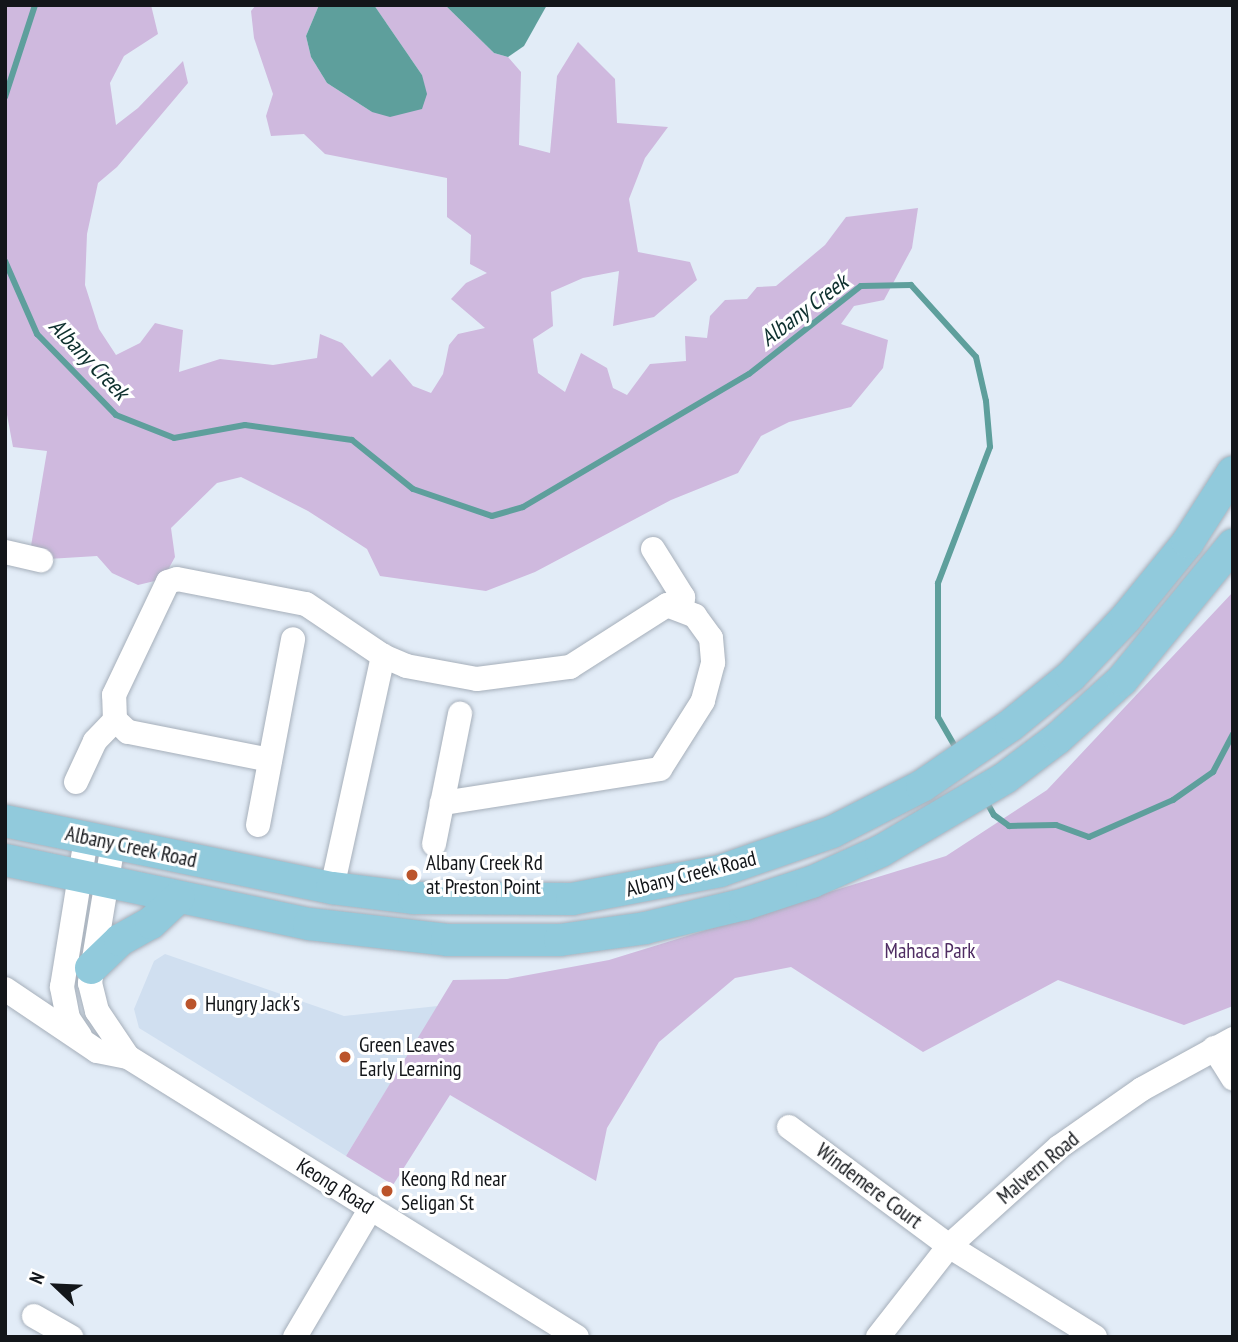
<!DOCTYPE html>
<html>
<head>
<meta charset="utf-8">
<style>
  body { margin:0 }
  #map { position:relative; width:1238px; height:1342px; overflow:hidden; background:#e2ecf7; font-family:"PT Sans Narrow",sans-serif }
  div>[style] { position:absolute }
  .built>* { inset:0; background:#d0dff0 }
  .green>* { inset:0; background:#cfb9de }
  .water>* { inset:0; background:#5e9f9c }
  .stream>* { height:6px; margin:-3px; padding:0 3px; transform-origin:3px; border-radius:3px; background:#5e9f9c }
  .roads { filter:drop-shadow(0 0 2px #a6afba) drop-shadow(0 0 2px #a6afba) }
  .minor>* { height:24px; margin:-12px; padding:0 12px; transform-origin:12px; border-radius:12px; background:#fff }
  .major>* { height:32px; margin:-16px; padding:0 16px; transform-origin:16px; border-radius:16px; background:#91cadc }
  .dots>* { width:19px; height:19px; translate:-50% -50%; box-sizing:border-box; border:4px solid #fff; border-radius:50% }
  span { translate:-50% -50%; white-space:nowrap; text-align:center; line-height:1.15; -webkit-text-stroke:6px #fff; paint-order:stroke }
  .street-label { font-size:21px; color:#13161a }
  .poi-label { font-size:21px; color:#13161a }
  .left { translate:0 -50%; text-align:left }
  .park-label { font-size:21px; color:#4f2d63 }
  .water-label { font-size:23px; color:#0e302e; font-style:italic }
  .frame { position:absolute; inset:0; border:7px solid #13161a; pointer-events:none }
  .north { position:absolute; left:21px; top:1251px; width:70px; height:70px; -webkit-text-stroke:5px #fff; paint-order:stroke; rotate:293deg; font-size:19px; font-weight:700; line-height:28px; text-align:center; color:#13161a }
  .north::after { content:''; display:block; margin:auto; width:24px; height:32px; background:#13161a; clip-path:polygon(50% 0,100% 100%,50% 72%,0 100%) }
</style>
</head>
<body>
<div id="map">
  <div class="built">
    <div style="clip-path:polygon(165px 954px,344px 1016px,438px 1006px,346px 1156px,139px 1028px,134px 1009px,154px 961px)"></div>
  </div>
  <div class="green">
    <div style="clip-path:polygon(5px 5px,151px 5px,158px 34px,124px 56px,110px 83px,116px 125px,138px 108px,183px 61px,188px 83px,117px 167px,98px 183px,87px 234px,85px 285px,99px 329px,116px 355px,140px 343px,155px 323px,183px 330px,179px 372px,220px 359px,273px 365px,317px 358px,320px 334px,342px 343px,372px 377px,390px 359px,413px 386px,431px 393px,443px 374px,449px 345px,458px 334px,485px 328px,451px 299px,466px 283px,487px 273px,470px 264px,471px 235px,447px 217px,447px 178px,325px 154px,304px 134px,271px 136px,266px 116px,273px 94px,254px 38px,251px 11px,256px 5px,319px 5px,306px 36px,311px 57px,327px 83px,372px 112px,422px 75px,374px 5px,445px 5px,494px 53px,508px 57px,521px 72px,519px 145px,550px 153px,557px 76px,578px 42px,615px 79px,617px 123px,668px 127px,645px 158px,629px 199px,638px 252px,690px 262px,697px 280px,654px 317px,613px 326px,619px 271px,583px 278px,551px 292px,553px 326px,533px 339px,538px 373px,565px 392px,581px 353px,607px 368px,613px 388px,627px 395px,650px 364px,686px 361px,685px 336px,707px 338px,710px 316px,725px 300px,747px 299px,757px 287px,776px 286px,825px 245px,846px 217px,918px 208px,912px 248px,884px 300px,854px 306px,841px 324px,888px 340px,883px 368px,851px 407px,789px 422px,761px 436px,738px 473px,671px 500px,535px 572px,486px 591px,380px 576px,367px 549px,308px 511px,241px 477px,217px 483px,171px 528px,175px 557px,163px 579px,138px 585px,112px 573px,97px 556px,48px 559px,31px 546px,47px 451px,13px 447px,5px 404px)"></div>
    <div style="clip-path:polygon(1233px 592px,1233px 1006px,1184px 1025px,1058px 980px,923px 1052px,791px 967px,735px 978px,659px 1042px,607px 1128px,596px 1181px,450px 1095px,393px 1185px,346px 1156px,453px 980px,507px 979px,609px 960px,946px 856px,1047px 790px)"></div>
  </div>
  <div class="water">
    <div style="clip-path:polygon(319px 5px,374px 5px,422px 75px,427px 94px,422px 109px,390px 117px,372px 112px,327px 83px,311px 57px,306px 36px)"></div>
    <div style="clip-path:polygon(445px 5px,547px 5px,524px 46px,508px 57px,494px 53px)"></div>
  </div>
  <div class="stream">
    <div style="left:5px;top:97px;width:97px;rotate:-71.9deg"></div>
    <div style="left:5px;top:261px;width:80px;rotate:66.3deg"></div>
    <div style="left:37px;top:334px;width:113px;rotate:45.7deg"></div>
    <div style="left:116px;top:415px;width:62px;rotate:21.6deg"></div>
    <div style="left:174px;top:438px;width:72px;rotate:-10.4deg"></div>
    <div style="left:245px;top:425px;width:108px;rotate:8deg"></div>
    <div style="left:352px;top:440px;width:78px;rotate:38.8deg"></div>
    <div style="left:413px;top:489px;width:83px;rotate:18.9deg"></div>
    <div style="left:492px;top:516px;width:32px;rotate:-16deg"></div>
    <div style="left:523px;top:507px;width:262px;rotate:-30.5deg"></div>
    <div style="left:749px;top:374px;width:142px;rotate:-38.2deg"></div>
    <div style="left:861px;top:286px;width:50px;rotate:-1.1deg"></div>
    <div style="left:911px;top:285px;width:97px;rotate:47.9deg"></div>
    <div style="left:976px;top:357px;width:45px;rotate:77.2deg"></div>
    <div style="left:986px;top:401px;width:46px;rotate:85deg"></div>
    <div style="left:990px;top:447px;width:146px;rotate:110.9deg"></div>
    <div style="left:938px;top:583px;width:134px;rotate:90deg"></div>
    <div style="left:938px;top:717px;width:38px;rotate:60deg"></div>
    <div style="left:985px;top:799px;width:18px;rotate:61deg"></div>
    <div style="left:994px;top:815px;width:19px;rotate:36deg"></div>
    <div style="left:1009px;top:826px;width:47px;rotate:-1.2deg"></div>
    <div style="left:1056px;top:825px;width:35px;rotate:20deg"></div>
    <div style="left:1089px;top:837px;width:92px;rotate:-23.8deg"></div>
    <div style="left:1173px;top:800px;width:49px;rotate:-35deg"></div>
    <div style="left:1213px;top:772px;width:43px;rotate:-62.2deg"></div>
  </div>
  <div class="roads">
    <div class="minor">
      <div style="left:653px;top:549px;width:57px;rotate:58deg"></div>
      <div style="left:683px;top:597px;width:11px;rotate:95deg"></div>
      <div style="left:5px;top:552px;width:37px;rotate:13deg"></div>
      <div style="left:270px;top:760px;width:145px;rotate:-168.8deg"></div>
      <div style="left:128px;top:732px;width:18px;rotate:-137deg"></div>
      <div style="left:115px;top:720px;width:25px;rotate:-92deg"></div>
      <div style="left:114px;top:695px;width:125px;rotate:-64.5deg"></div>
      <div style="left:168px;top:582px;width:9px;rotate:-18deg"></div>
      <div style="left:177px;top:579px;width:131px;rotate:11deg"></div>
      <div style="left:306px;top:604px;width:93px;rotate:34deg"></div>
      <div style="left:383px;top:656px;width:25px;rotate:23deg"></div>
      <div style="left:406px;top:666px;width:72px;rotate:10.4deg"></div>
      <div style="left:477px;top:679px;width:94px;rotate:-7.4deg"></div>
      <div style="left:570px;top:667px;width:115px;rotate:-32.6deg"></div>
      <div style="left:667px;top:605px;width:30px;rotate:21deg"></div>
      <div style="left:695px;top:616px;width:27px;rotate:54deg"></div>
      <div style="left:711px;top:638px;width:25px;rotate:85deg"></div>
      <div style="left:713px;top:663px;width:39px;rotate:105deg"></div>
      <div style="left:703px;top:701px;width:80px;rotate:122.3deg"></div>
      <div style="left:660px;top:769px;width:221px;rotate:171.1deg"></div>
      <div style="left:76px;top:782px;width:45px;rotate:-65.1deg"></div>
      <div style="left:95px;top:741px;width:29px;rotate:-46deg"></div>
      <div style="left:258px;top:825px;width:189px;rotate:-79.3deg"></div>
      <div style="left:113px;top:844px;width:141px;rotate:99.4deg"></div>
      <div style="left:90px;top:983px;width:29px;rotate:76deg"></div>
      <div style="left:97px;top:1011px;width:55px;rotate:56deg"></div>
      <div style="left:434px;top:844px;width:133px;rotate:-78.7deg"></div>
      <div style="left:332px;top:888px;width:238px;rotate:-77.6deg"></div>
      <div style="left:5px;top:989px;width:111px;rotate:34deg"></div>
      <div style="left:97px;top:1051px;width:32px;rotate:11deg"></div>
      <div style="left:128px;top:1057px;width:529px;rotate:31.95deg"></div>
      <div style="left:80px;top:1036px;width:22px;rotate:-124deg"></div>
      <div style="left:68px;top:1018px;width:32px;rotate:-101deg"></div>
      <div style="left:62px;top:987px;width:150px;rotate:-80.8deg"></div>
      <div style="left:1214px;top:1048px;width:36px;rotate:58deg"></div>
      <div style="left:789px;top:1127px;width:199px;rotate:36.6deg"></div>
      <div style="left:949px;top:1246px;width:172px;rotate:31.9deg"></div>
      <div style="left:34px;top:1316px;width:43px;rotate:29.6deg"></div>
      <div style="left:295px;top:1337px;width:150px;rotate:-59.5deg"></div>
      <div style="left:878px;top:1337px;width:115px;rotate:-52deg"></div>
      <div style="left:949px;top:1246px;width:148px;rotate:-42deg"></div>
      <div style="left:1059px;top:1147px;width:101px;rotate:-34.9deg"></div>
      <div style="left:1142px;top:1089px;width:104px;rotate:-28.8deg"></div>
    </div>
    <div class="major">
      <div style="left:5px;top:821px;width:334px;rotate:11.6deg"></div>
      <div style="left:332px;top:888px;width:83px;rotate:7deg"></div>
      <div style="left:414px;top:898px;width:158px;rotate:0.4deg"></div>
      <div style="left:572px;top:899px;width:151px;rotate:-10.7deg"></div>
      <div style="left:720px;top:871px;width:119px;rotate:-19.2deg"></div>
      <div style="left:832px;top:832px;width:101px;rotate:-27.1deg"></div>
      <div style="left:922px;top:786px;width:108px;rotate:-34.4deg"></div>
      <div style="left:1011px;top:725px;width:77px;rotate:-39.2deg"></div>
      <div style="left:1071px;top:676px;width:80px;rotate:-46.5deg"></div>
      <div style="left:1126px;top:618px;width:98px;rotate:-50.8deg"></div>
      <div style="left:1188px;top:542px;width:83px;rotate:-57.3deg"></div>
      <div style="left:5px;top:860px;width:311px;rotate:11.9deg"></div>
      <div style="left:309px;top:924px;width:139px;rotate:6.6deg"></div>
      <div style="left:447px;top:940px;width:113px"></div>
      <div style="left:560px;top:940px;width:86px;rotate:-8deg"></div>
      <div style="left:645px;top:928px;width:103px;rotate:-13.5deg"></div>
      <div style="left:745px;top:904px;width:71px;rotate:-18.2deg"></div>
      <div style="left:812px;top:882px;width:76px;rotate:-24.2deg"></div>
      <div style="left:881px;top:851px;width:144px;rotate:-30.5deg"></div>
      <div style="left:1005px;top:778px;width:66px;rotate:-37deg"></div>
      <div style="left:1058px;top:738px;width:86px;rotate:-42.2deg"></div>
      <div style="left:1122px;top:680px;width:175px;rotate:-50.6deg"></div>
      <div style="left:91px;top:968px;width:40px;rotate:-44deg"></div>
      <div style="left:120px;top:940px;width:35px;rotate:-29deg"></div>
      <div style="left:151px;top:923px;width:38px;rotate:-43deg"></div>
    </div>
  </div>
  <div class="dots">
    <div style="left:412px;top:875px;background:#bb542b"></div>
    <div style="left:191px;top:1004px;background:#bb542b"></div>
    <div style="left:345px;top:1057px;background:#bb542b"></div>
    <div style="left:387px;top:1191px;background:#bb542b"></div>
  </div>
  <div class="street-label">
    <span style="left:131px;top:847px;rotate:12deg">Albany Creek Road</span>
    <span style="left:691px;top:874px;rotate:-14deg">Albany Creek Road</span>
    <span style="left:1038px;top:1168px;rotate:-40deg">Malvern Road</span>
    <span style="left:335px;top:1186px;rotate:32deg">Keong Road</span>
    <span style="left:869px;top:1186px;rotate:37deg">Windemere Court</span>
  </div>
  <div class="poi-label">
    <span class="left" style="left:426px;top:875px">Albany Creek Rd<br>at Preston Point</span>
    <span class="left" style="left:205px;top:1004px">Hungry Jack's</span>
    <span class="left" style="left:359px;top:1057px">Green Leaves<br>Early Learning</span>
    <span class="left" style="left:401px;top:1191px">Keong Rd near<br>Seligan St</span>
  </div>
  <div class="park-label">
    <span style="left:930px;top:951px">Mahaca Park</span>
  </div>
  <div class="water-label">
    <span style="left:804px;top:310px;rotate:-37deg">Albany Creek</span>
    <span style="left:89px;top:359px;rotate:46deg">Albany Creek</span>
  </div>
  <div class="frame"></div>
  <div class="north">N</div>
</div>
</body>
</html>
